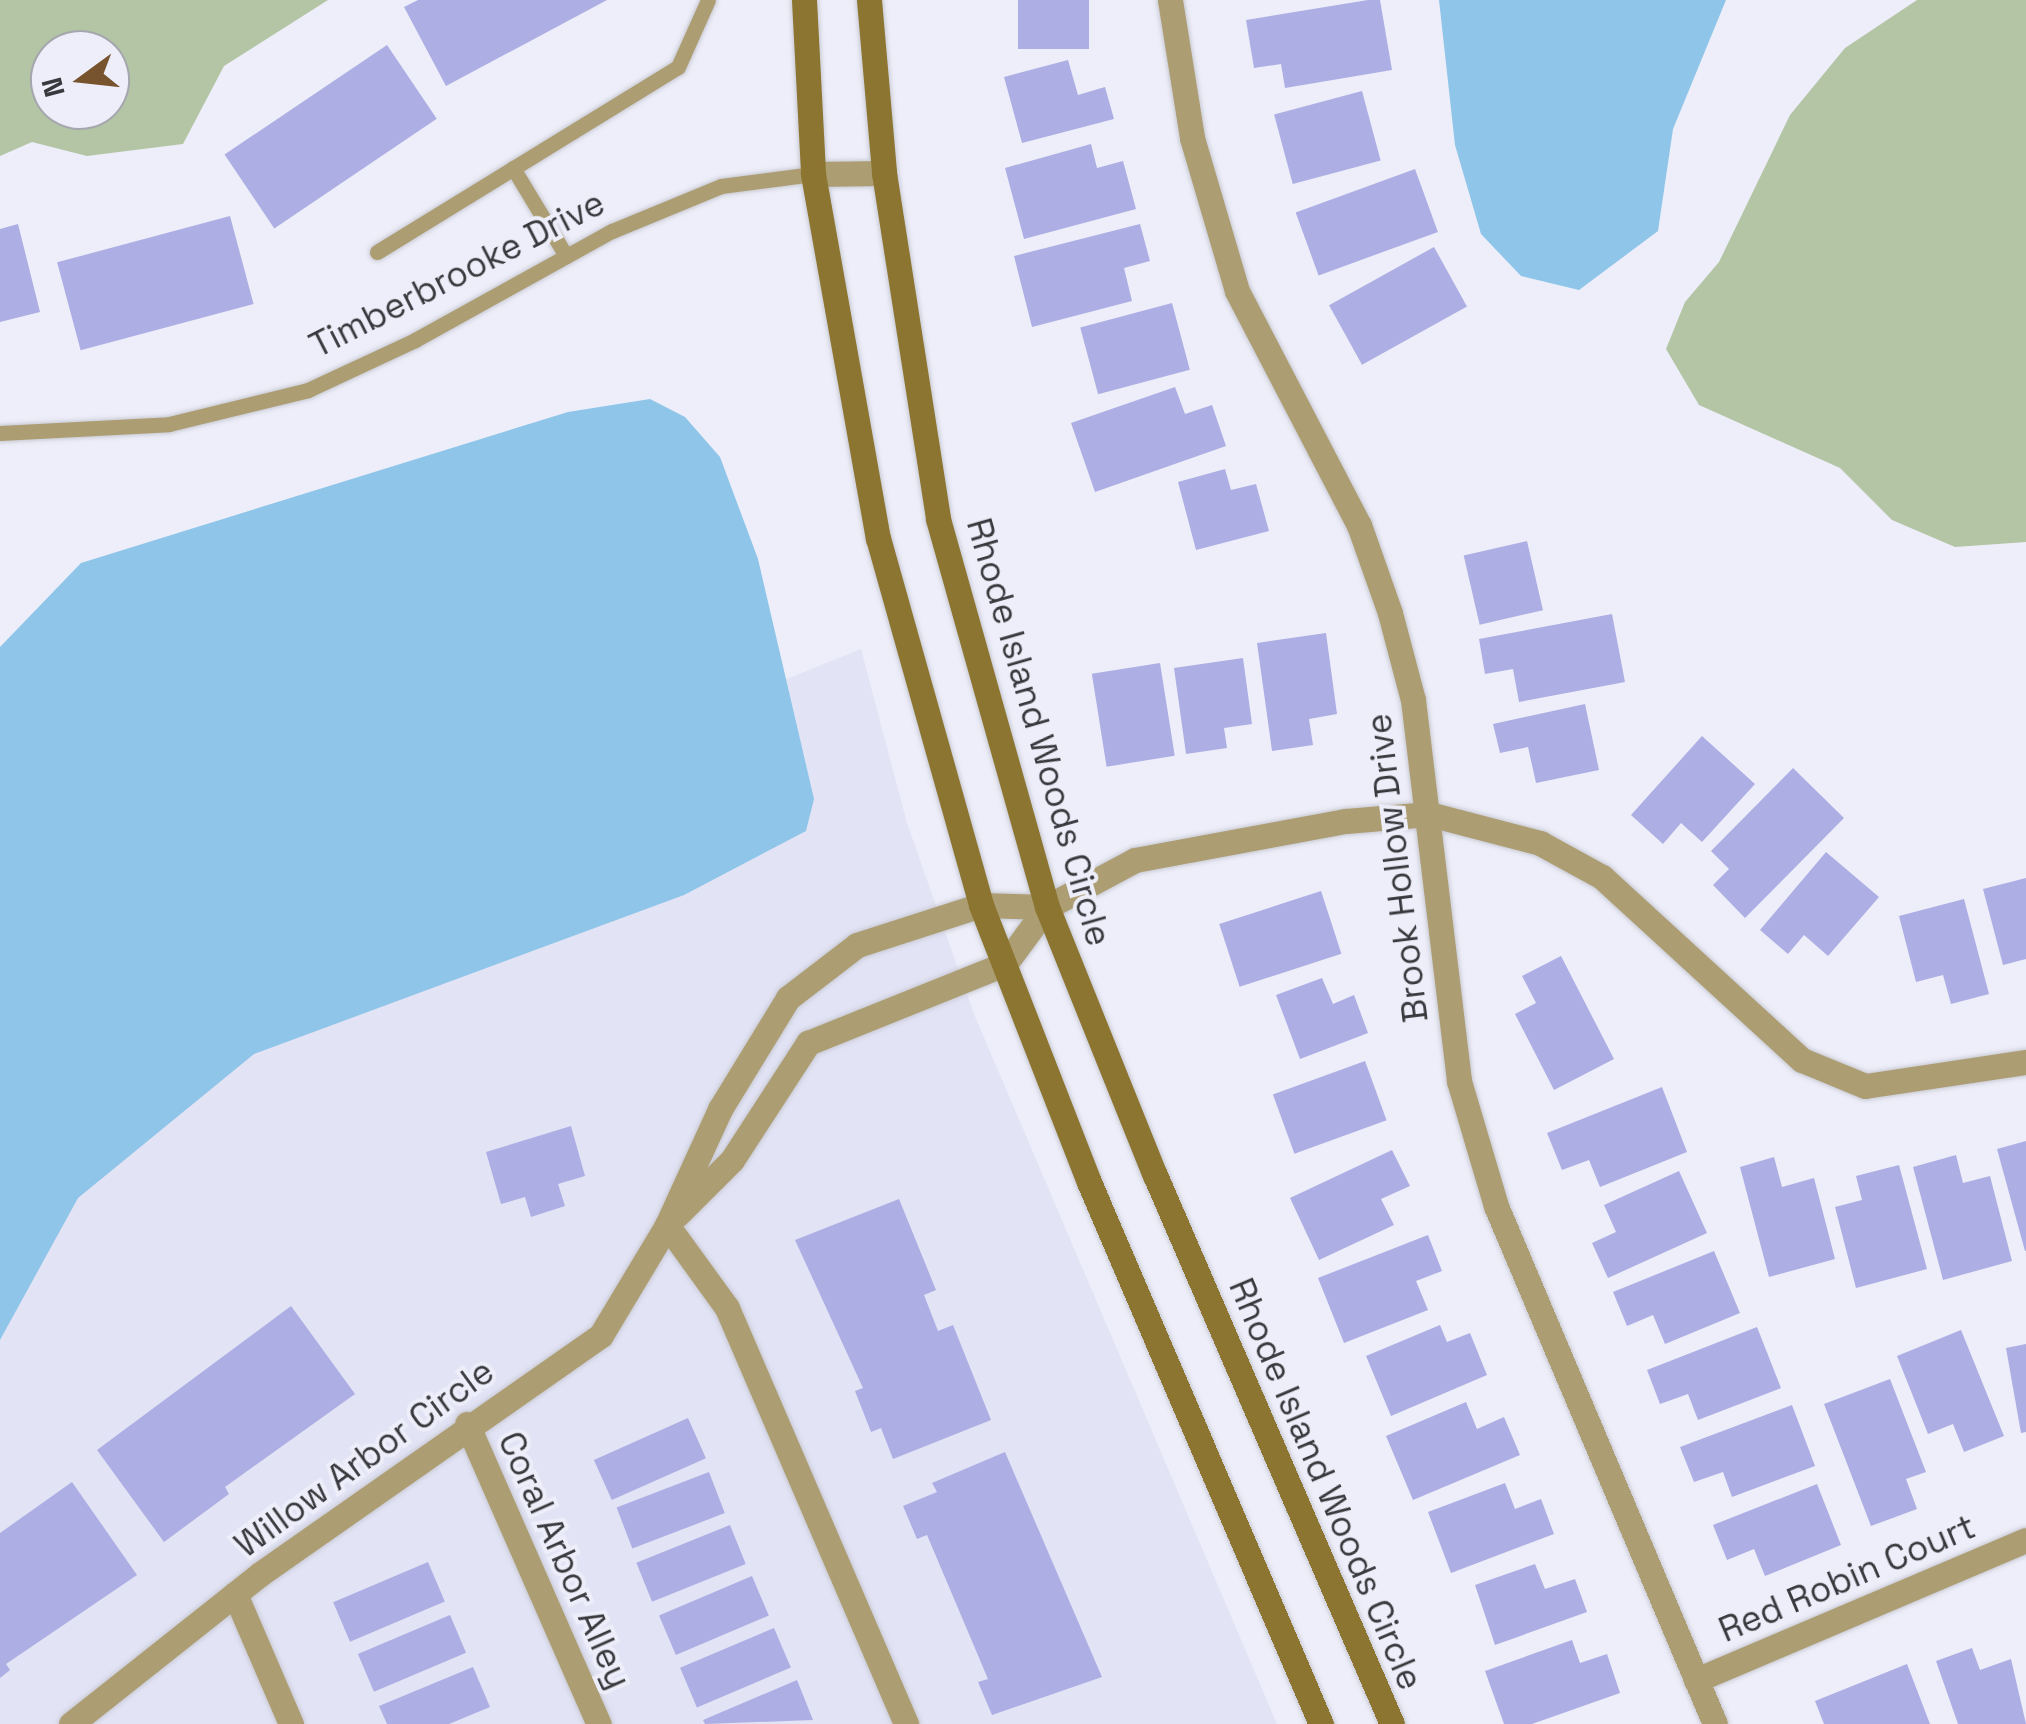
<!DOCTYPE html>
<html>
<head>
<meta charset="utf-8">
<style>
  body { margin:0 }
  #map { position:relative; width:2026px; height:1724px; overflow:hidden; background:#edeef9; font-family:"Space Grotesk",sans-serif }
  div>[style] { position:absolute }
  .built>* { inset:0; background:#e2e3f5 }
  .green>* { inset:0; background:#b3c5a5 }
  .water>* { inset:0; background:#8ec5e8 }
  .building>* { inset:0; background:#adaee3; transform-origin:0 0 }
  .roads { filter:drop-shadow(0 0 2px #c9cad3) drop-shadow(0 0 2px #c9cad3) }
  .lane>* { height:15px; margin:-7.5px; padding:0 7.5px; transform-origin:7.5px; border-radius:7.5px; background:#ac9d72 }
  .street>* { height:25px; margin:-12.5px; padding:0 12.5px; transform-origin:12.5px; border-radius:12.5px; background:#ac9d72 }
  .secondary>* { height:25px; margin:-12.5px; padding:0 12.5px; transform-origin:12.5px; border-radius:12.5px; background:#8c7530 }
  span { translate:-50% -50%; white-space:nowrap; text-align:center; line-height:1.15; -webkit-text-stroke:8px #edeef9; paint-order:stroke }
  .street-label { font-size:35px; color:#38393d }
  .north { position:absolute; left:30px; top:30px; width:100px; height:100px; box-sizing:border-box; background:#edeef9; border:2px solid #a5a6ae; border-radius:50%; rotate:255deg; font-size:28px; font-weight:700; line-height:40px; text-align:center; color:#38393d }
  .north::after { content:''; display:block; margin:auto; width:35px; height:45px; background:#78542e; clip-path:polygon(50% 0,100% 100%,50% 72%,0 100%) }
</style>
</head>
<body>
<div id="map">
  <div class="built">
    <div style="clip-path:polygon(861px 649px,907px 823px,974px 1014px,1277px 1724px,0 1724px,0 997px)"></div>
  </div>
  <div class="green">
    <div style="clip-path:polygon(evenodd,0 0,328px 0,224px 66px,183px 144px,87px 156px,32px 142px,0 156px,0 0,110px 50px,110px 110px,50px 110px,50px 50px,110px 50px)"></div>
    <div style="clip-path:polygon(1917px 0,2026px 0,2026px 542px,1955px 547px,1892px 520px,1840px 468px,1699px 405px,1666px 349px,1685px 302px,1719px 262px,1790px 115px,1845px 48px)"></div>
  </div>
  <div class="water">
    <div style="clip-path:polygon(1439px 0,1726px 0,1673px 129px,1658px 231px,1579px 290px,1521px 276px,1481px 234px,1455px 145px)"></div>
    <div style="clip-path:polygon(650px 399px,685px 417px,720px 457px,758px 559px,814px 799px,806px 831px,684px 895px,254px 1054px,78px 1198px,0 1340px,0 647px,81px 563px,568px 412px)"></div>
  </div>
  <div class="building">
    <div style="clip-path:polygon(418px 0,607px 0,446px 86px,404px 7px)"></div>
    <div style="left:1018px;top:0;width:71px;height:49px"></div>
    <div style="clip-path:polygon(1368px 0,1380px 0,1392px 70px,1285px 88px,1281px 64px,1254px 68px,1246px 20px)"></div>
    <div style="left:387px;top:45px;width:89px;height:196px;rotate:56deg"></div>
    <div style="clip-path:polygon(1068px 60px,1078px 95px,1105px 87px,1114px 119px,1022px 143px,1004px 77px)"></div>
    <div style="left:1362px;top:91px;width:72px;height:91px;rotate:75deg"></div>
    <div style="clip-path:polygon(1091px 144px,1097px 168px,1123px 161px,1136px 209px,1024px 239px,1005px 168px)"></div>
    <div style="left:1415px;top:169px;width:67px;height:127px;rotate:70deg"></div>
    <div style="left:230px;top:216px;width:91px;height:179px;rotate:75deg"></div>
    <div style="clip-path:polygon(18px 224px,40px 312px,0 322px,0 229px)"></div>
    <div style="clip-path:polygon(1140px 224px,1150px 261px,1124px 268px,1132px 301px,1032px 327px,1014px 256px)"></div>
    <div style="left:1434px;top:247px;width:68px;height:120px;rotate:61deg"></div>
    <div style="left:1172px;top:303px;width:69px;height:95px;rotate:75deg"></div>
    <div style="clip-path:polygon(1175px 387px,1185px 414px,1212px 405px,1226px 446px,1095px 492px,1071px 423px)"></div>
    <div style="clip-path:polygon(1225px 469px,1231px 490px,1256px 484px,1269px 531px,1196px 550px,1178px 482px)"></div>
    <div style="left:1527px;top:541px;width:71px;height:65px;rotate:77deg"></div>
    <div style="clip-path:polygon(1612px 614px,1625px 682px,1519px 702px,1513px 669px,1485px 674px,1479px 639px)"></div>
    <div style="clip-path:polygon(1326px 633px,1337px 714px,1309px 719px,1313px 745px,1272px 751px,1257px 643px)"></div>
    <div style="clip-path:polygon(1243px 658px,1252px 724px,1224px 728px,1227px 748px,1186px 754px,1174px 668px)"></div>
    <div style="left:1160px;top:663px;width:94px;height:69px;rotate:81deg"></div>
    <div style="clip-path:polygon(1585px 704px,1599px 770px,1536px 783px,1528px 747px,1500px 753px,1493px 724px)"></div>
    <div style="clip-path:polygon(1702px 736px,1755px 784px,1702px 842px,1681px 823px,1663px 844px,1631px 815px)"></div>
    <div style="clip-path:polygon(1793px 768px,1844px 818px,1745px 918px,1713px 885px,1729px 869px,1711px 851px)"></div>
    <div style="clip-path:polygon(1826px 852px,1879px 897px,1828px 956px,1804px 935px,1788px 954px,1760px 930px)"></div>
    <div style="clip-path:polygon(2026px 878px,2026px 959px,2003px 965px,1983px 889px)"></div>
    <div style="left:1321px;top:891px;width:66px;height:107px;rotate:72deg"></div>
    <div style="clip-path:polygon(1964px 899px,1989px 994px,1951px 1004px,1943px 975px,1916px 982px,1899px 916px)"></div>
    <div style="clip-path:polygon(1561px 956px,1614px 1059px,1554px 1090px,1515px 1014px,1536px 1003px,1522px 976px)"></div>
    <div style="clip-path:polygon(1322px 978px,1333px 1004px,1354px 995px,1368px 1033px,1300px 1059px,1276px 995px)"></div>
    <div style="left:1365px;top:1061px;width:63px;height:98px;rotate:70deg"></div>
    <div style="clip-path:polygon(1662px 1087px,1687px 1152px,1600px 1187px,1589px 1160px,1562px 1170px,1547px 1133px)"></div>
    <div style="clip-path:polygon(571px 1126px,585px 1176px,558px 1184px,565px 1206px,531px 1217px,525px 1197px,501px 1204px,486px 1152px)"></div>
    <div style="clip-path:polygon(2026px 1141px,2026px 1251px,2025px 1251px,1997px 1149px)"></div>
    <div style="clip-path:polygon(1392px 1150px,1410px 1186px,1381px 1199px,1394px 1225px,1319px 1260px,1290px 1198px)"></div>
    <div style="clip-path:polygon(1956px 1155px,1963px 1183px,1990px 1176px,2012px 1261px,1943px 1280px,1913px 1167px)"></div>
    <div style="clip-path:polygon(1774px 1157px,1782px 1187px,1814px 1178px,1835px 1259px,1769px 1277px,1740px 1167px)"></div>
    <div style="clip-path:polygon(1899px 1165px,1927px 1269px,1856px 1288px,1835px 1207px,1862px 1200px,1856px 1176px)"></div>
    <div style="clip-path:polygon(1679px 1171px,1707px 1233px,1608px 1278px,1592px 1243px,1616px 1232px,1604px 1205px)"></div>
    <div style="clip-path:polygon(899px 1199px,936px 1290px,924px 1295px,938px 1331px,953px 1325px,991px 1420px,893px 1459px,881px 1428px,871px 1432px,855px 1391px,863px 1388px,795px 1240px)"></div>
    <div style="clip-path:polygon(1428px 1235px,1442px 1271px,1416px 1281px,1428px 1310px,1344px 1343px,1318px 1278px)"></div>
    <div style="clip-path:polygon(1714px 1251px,1740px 1313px,1665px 1344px,1653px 1315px,1627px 1326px,1613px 1292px)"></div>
    <div style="clip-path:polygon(291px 1306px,355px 1394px,225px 1487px,229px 1494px,164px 1542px,97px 1450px)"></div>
    <div style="clip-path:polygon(1440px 1325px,1447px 1342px,1470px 1333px,1487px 1375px,1391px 1416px,1366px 1356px)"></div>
    <div style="clip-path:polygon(1757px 1327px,1781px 1388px,1698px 1420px,1688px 1394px,1660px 1404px,1647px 1370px)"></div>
    <div style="clip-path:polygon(1961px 1330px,2004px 1436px,1964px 1452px,1953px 1424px,1928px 1434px,1897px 1356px)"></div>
    <div style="clip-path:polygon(2026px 1344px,2026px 1432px,2021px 1433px,2006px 1348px)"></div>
    <div style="clip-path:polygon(1890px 1379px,1926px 1472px,1906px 1479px,1917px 1509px,1871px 1526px,1824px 1404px)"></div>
    <div style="clip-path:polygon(1466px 1402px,1477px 1429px,1504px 1417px,1520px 1455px,1413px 1500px,1386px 1436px)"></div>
    <div style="clip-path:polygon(1792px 1405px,1815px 1466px,1732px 1497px,1723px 1472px,1694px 1482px,1680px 1447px)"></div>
    <div style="left:688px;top:1418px;width:44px;height:103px;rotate:66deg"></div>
    <div style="clip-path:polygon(1005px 1452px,1102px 1677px,992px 1715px,978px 1682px,988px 1679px,927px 1535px,917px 1539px,903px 1506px,937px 1492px,932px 1483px)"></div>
    <div style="left:709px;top:1472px;width:44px;height:99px;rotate:69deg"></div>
    <div style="clip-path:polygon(72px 1482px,137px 1575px,6px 1664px,10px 1670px,0 1678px,0 1533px)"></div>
    <div style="clip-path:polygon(1505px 1483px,1515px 1509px,1541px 1499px,1554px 1534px,1451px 1573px,1428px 1512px)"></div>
    <div style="clip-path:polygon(1817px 1484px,1841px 1545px,1765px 1576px,1754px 1549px,1727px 1560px,1713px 1525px)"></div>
    <div style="left:730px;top:1525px;width:42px;height:101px;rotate:68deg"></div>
    <div style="left:428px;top:1562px;width:43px;height:103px;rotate:67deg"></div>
    <div style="clip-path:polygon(1535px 1564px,1545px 1589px,1575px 1579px,1587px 1612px,1495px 1645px,1475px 1585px)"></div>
    <div style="left:752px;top:1576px;width:43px;height:101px;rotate:67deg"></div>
    <div style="left:450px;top:1615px;width:41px;height:100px;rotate:67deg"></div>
    <div style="left:774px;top:1628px;width:43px;height:102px;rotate:67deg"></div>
    <div style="clip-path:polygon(1572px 1640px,1580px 1663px,1607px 1654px,1620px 1693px,1532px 1724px,1504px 1724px,1485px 1671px)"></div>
    <div style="clip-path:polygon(1972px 1648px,1980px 1670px,2011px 1659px,2026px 1724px,1958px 1724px,1936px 1661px)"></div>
    <div style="clip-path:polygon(1907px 1664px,1930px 1724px,1824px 1724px,1815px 1701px)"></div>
    <div style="clip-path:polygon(473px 1667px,490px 1707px,449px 1724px,387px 1724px,379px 1706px)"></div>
    <div style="clip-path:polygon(797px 1680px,813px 1720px,705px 1724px,703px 1720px)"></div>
  </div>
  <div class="roads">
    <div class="lane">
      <div style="left:513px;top:168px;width:103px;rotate:58.9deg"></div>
      <div style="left:377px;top:252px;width:353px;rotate:-31.6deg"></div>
      <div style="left:678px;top:67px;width:73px;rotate:-65.9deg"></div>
      <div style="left:0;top:433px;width:169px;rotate:-3deg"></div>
      <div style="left:169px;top:424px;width:143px;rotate:-13.7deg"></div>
      <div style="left:308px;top:390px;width:118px;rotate:-25deg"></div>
      <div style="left:415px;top:340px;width:225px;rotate:-29deg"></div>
      <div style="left:612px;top:231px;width:118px;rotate:-22.4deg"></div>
      <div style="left:721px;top:186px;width:93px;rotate:-7.4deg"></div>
    </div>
    <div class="street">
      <div style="left:1170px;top:0;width:140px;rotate:80.9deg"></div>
      <div style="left:1192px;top:138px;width:159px;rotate:73.6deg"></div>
      <div style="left:1237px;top:291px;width:264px;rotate:62.5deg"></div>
      <div style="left:1359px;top:525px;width:93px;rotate:70.6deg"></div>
      <div style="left:1390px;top:613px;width:90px;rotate:75.2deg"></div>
      <div style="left:1413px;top:700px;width:384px;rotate:83.1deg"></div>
      <div style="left:1459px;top:1081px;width:130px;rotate:73.5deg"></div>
      <div style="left:1496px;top:1206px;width:562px;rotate:67.08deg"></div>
      <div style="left:813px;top:174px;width:71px;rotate:-0.8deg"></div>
      <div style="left:677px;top:1215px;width:78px;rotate:-45deg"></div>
      <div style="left:732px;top:1160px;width:140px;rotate:-57deg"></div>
      <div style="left:808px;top:1043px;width:212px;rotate:-21.9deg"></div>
      <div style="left:1005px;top:964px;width:71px;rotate:-53.6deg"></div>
      <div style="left:667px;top:1225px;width:102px;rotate:54.1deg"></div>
      <div style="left:727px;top:1308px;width:453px;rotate:66.7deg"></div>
      <div style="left:467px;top:1424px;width:328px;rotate:66.3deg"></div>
      <div style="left:235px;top:1594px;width:142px;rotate:66.7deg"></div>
      <div style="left:1696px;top:1680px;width:358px;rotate:-23deg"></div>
      <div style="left:71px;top:1724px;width:241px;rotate:-38.4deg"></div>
      <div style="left:260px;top:1574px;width:416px;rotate:-35deg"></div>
      <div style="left:601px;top:1335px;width:128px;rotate:-59deg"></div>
      <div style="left:667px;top:1225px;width:128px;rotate:-65.4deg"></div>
      <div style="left:720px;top:1109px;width:130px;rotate:-58.5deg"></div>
      <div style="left:788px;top:998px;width:87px;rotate:-37.5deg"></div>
      <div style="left:857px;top:945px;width:130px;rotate:-17.9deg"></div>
      <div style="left:981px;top:905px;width:66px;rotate:1.7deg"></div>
      <div style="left:1047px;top:907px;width:100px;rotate:-28.1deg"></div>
      <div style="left:1135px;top:860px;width:215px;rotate:-10.5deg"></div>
      <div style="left:1346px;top:821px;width:83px;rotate:-4.8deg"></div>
      <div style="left:1429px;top:814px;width:115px;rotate:14.6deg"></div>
      <div style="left:1540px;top:843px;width:71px;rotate:28.7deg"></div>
      <div style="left:1602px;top:877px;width:271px;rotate:42.5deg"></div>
      <div style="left:1802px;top:1060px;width:68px;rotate:22.4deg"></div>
      <div style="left:1865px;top:1086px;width:163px;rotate:-8.5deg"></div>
    </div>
    <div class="secondary">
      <div style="left:804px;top:0;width:174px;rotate:87deg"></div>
      <div style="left:813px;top:174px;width:370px;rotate:79.9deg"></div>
      <div style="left:878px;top:538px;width:381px;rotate:74.3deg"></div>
      <div style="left:981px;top:905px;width:297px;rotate:68.7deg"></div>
      <div style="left:1089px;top:1182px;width:590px;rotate:66.83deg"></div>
      <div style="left:869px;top:0;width:174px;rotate:85deg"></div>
      <div style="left:884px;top:173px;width:350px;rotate:81.1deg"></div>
      <div style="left:938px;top:519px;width:403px;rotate:74.3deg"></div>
      <div style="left:1047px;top:907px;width:289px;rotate:68.1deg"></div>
      <div style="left:1155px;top:1175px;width:598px;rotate:66.65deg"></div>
    </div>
  </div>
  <div class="street-label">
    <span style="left:457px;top:274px;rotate:-27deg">Timberbrooke Drive</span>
    <span style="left:1039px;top:732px;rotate:74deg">Rhode Island Woods Circle</span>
    <span style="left:1397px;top:868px;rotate:-97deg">Brook Hollow Drive</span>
    <span style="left:364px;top:1458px;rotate:-36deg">Willow Arbor Circle</span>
    <span style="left:1326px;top:1484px;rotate:67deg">Rhode Island Woods Circle</span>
    <span style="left:565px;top:1560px;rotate:66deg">Coral Arbor Alley</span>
    <span style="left:1847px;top:1578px;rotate:-23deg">Red Robin Court</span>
  </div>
  <div class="north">N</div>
</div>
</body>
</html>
